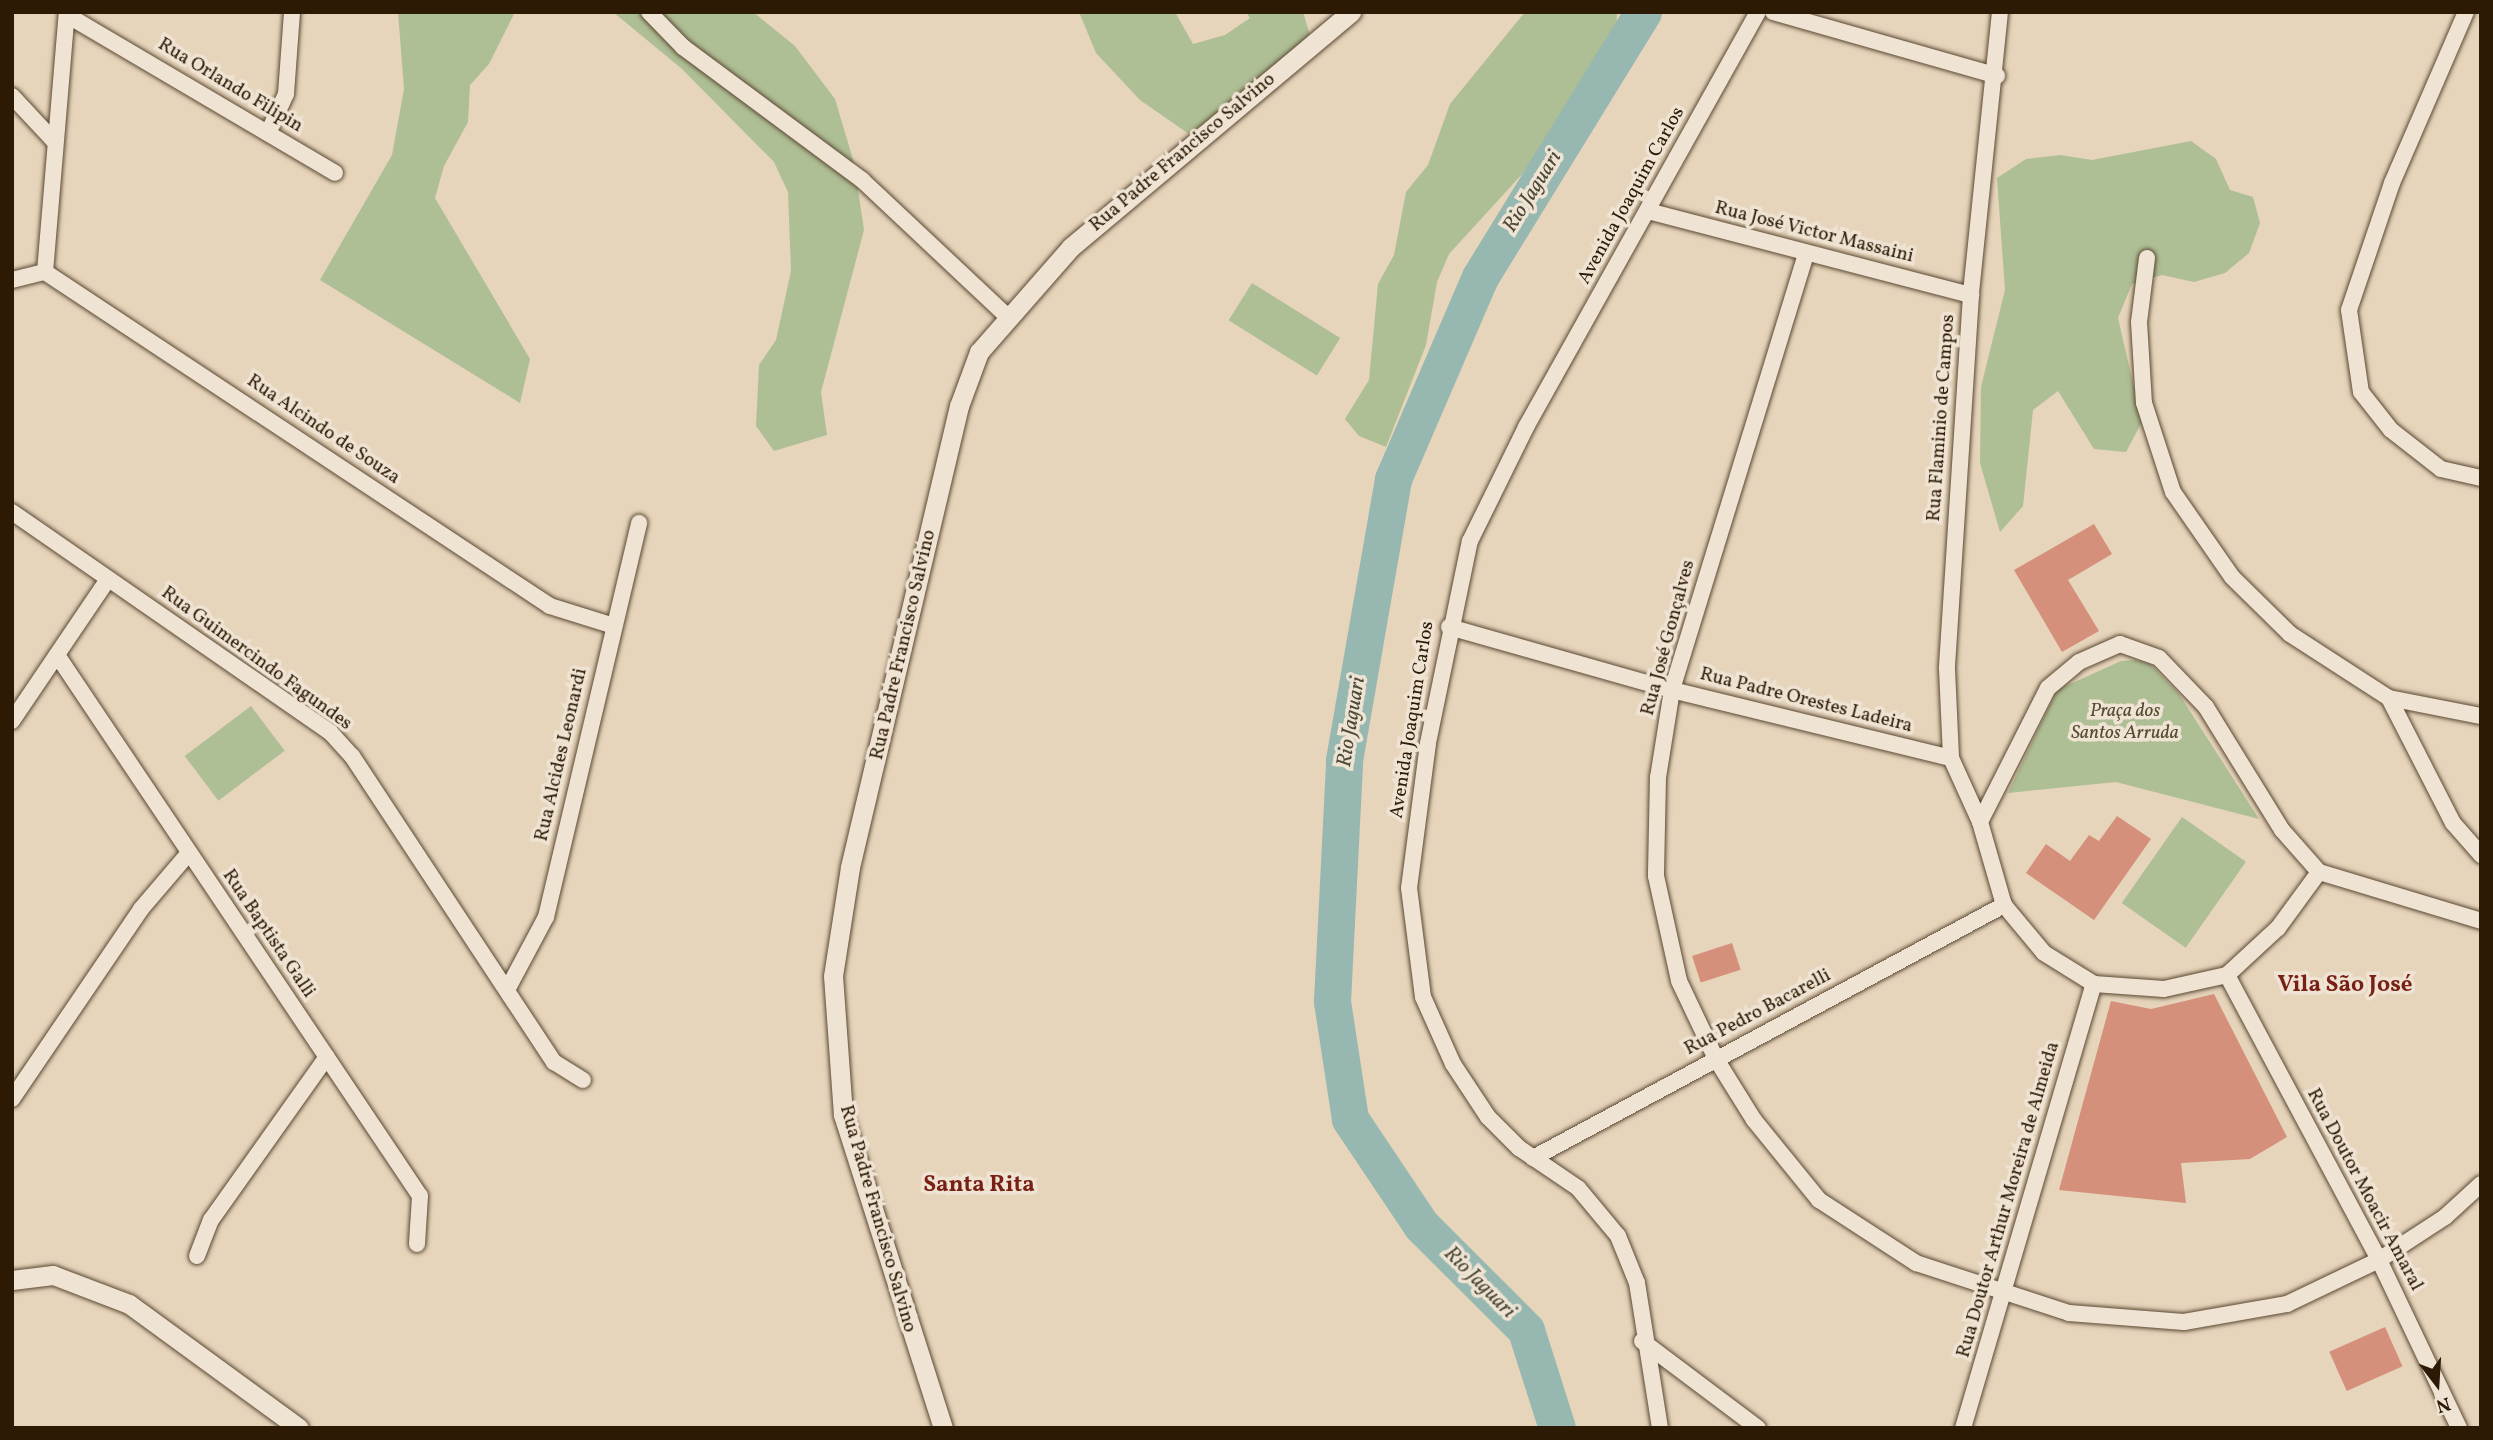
<!DOCTYPE html>
<html>
<head>
<meta charset="utf-8">
<style>
  body { margin:0 }
  #map { position:relative; width:2493px; height:1440px; overflow:hidden; background:#e6d4bb; font-family:Vollkorn,serif }
  div>[style] { position:absolute }
  .green>* { inset:0; background:#aebe95; transform-origin:0 0 }
  .river>* { height:37px; margin:-18.5px; padding:0 18.5px; transform-origin:18.5px; border-radius:18.5px; background:#96b8b0 }
  .building>* { inset:0; background:#d4907b; transform-origin:0 0 }
  .roads { filter:drop-shadow(0 0 2px #5b4832) drop-shadow(0 0 2px #5b4832) }
  .minor>* { height:16px; margin:-8px; padding:0 8px; transform-origin:8px; border-radius:8px; background:#efe3d3 }
  .tertiary>* { height:19px; margin:-9.5px; padding:0 9.5px; transform-origin:9.5px; border-radius:9.5px; background:#efe3d3 }
  span { translate:-50% -50%; white-space:nowrap; text-align:center; line-height:1.15; -webkit-text-stroke:7px #efe3d3; paint-order:stroke }
  .street-label { font-size:19px; color:#2d1a04 }
  .park-label { font-size:19px; color:#544b30; font-style:italic }
  .water-label { font-size:21px; color:#4c4938; font-style:italic }
  .quarter-label { font-size:23px; color:#7a1f14; font-weight:700 }
  .frame { position:absolute; inset:0; border:14px solid #2d1a04; pointer-events:none }
  .north { position:absolute; left:2402px; top:1349px; width:70px; height:70px; -webkit-text-stroke:5px #efe3d3; paint-order:stroke; rotate:163deg; font-size:19px; font-weight:700; line-height:28px; text-align:center; color:#2d1a04 }
  .north::after { content:''; display:block; margin:auto; width:24px; height:32px; background:#2d1a04; clip-path:polygon(50% 0,100% 100%,50% 72%,0 100%) }
</style>
</head>
<body>
<div id="map">
  <div class="green">
    <div style="clip-path:polygon(398px 12px,515px 12px,489px 64px,470px 85px,468px 122px,444px 166px,435px 198px,530px 359px,520px 403px,320px 280px,392px 155px,404px 89px)"></div>
    <div style="clip-path:polygon(613px 12px,753px 12px,795px 46px,835px 99px,854px 163px,864px 230px,821px 392px,827px 435px,774px 451px,756px 426px,759px 365px,776px 340px,791px 271px,788px 192px,774px 162px,682px 69px)"></div>
    <div style="clip-path:polygon(1079px 12px,1175px 12px,1193px 44px,1225px 35px,1250px 18px,1246px 12px,1303px 12px,1310px 35px,1276px 90px,1199px 141px,1140px 100px,1096px 53px)"></div>
    <div style="clip-path:polygon(1525px 12px,1617px 12px,1616px 40px,1524px 172px,1449px 254px,1437px 282px,1426px 345px,1386px 447px,1359px 436px,1345px 419px,1369px 380px,1378px 284px,1394px 255px,1406px 192px,1428px 165px,1450px 104px)"></div>
    <div style="clip-path:polygon(2191px 141px,2216px 159px,2230px 190px,2253px 197px,2260px 223px,2249px 253px,2225px 273px,2194px 282px,2162px 275px,2132px 284px,2118px 318px,2142px 422px,2126px 452px,2094px 449px,2058px 391px,2033px 410px,2023px 506px,2000px 532px,1980px 463px,1981px 387px,2005px 290px,1997px 178px,2026px 159px,2060px 155px,2092px 160px)"></div>
    <div style="left:1252px;top:283px;width:104px;height:44px;rotate:32deg"></div>
    <div style="clip-path:polygon(2136px 660px,2150px 664px,2179px 694px,2259px 819px,2116px 782px,2008px 793px,2057px 690px,2121px 661px)"></div>
    <div style="left:251px;top:706px;width:56px;height:83px;rotate:53deg"></div>
    <div style="left:2182px;top:817px;width:78px;height:105px;rotate:35deg"></div>
  </div>
  <div class="river">
    <div style="left:1557px;top:1428px;width:103px;rotate:-107.6deg"></div>
    <div style="left:1526px;top:1330px;width:148px;rotate:-135deg"></div>
    <div style="left:1421px;top:1225px;width:128px;rotate:-123.8deg"></div>
    <div style="left:1350px;top:1119px;width:119px;rotate:-98.7deg"></div>
    <div style="left:1332px;top:1001px;width:241px;rotate:-87.1deg"></div>
    <div style="left:1344px;top:760px;width:285px;rotate:-80.1deg"></div>
    <div style="left:1393px;top:479px;width:220px;rotate:-66.7deg"></div>
    <div style="left:1480px;top:277px;width:311px;rotate:-58.4deg"></div>
  </div>
  <div class="building">
    <div style="clip-path:polygon(2094px 524px,2112px 554px,2068px 580px,2099px 631px,2062px 652px,2014px 570px)"></div>
    <div style="clip-path:polygon(2117px 816px,2151px 839px,2094px 920px,2026px 873px,2046px 844px,2070px 861px,2089px 835px,2099px 841px)"></div>
    <div style="left:1732px;top:943px;width:28px;height:42px;rotate:72deg"></div>
    <div style="clip-path:polygon(2214px 994px,2287px 1137px,2250px 1159px,2181px 1163px,2186px 1203px,2059px 1190px,2111px 1001px,2151px 1009px)"></div>
    <div style="left:2385px;top:1327px;width:43px;height:61px;rotate:66deg"></div>
  </div>
  <div class="roads">
    <div class="minor">
      <div style="left:649px;top:12px;width:49px;rotate:45.8deg"></div>
      <div style="left:683px;top:47px;width:223px;rotate:36.6deg"></div>
      <div style="left:862px;top:180px;width:197px;rotate:43.2deg"></div>
      <div style="left:1773px;top:12px;width:233px;rotate:15.9deg"></div>
      <div style="left:2000px;top:12px;width:284px;rotate:95.9deg"></div>
      <div style="left:1971px;top:295px;width:375px;rotate:93.7deg"></div>
      <div style="left:1947px;top:669px;width:89px;rotate:87.4deg"></div>
      <div style="left:1951px;top:758px;width:70px;rotate:65.6deg"></div>
      <div style="left:1980px;top:822px;width:86px;rotate:73.9deg"></div>
      <div style="left:2004px;top:905px;width:62px;rotate:50.2deg"></div>
      <div style="left:2044px;top:953px;width:59px;rotate:31.8deg"></div>
      <div style="left:2094px;top:984px;width:70px;rotate:4.1deg"></div>
      <div style="left:2164px;top:989px;width:65px;rotate:-12.5deg"></div>
      <div style="left:2227px;top:975px;width:69px;rotate:-42.7deg"></div>
      <div style="left:2278px;top:928px;width:69px;rotate:-53.8deg"></div>
      <div style="left:2466px;top:12px;width:186px;rotate:113.4deg"></div>
      <div style="left:2392px;top:183px;width:134px;rotate:108.7deg"></div>
      <div style="left:2349px;top:310px;width:83px;rotate:81.7deg"></div>
      <div style="left:2361px;top:392px;width:48px;rotate:51.7deg"></div>
      <div style="left:2391px;top:430px;width:63px;rotate:38deg"></div>
      <div style="left:2441px;top:469px;width:41px;rotate:12.7deg"></div>
      <div style="left:67px;top:15px;width:311px;rotate:30.5deg"></div>
      <div style="left:12px;top:96px;width:62px;rotate:47deg"></div>
      <div style="left:268px;top:133px;width:43px;rotate:-65.2deg"></div>
      <div style="left:286px;top:94px;width:82px;rotate:-85.8deg"></div>
      <div style="left:1648px;top:211px;width:334px;rotate:14.6deg"></div>
      <div style="left:1806px;top:254px;width:456px;rotate:107.1deg"></div>
      <div style="left:1672px;top:690px;width:88px;rotate:99.1deg"></div>
      <div style="left:1658px;top:777px;width:99px;rotate:91.2deg"></div>
      <div style="left:1656px;top:876px;width:107px;rotate:77.6deg"></div>
      <div style="left:1679px;top:981px;width:86px;rotate:64.6deg"></div>
      <div style="left:1716px;top:1059px;width:72px;rotate:58.1deg"></div>
      <div style="left:1754px;top:1120px;width:103px;rotate:50.9deg"></div>
      <div style="left:1819px;top:1200px;width:116px;rotate:33deg"></div>
      <div style="left:1916px;top:1263px;width:161px;rotate:18.1deg"></div>
      <div style="left:2069px;top:1313px;width:115px;rotate:4.5deg"></div>
      <div style="left:2184px;top:1322px;width:105px;rotate:-9.9deg"></div>
      <div style="left:2287px;top:1304px;width:102px;rotate:-25.6deg"></div>
      <div style="left:2379px;top:1260px;width:79px;rotate:-33.1deg"></div>
      <div style="left:2445px;top:1217px;width:49px;rotate:-42.5deg"></div>
      <div style="left:2147px;top:258px;width:64px;rotate:97.1deg"></div>
      <div style="left:2139px;top:322px;width:81px;rotate:86.5deg"></div>
      <div style="left:2144px;top:403px;width:94px;rotate:72deg"></div>
      <div style="left:2173px;top:492px;width:103px;rotate:55.2deg"></div>
      <div style="left:2232px;top:577px;width:81px;rotate:44.5deg"></div>
      <div style="left:2290px;top:634px;width:118px;rotate:32.9deg"></div>
      <div style="left:2389px;top:698px;width:94px;rotate:11.1deg"></div>
      <div style="left:45px;top:272px;width:261px;rotate:-85.2deg"></div>
      <div style="left:12px;top:280px;width:34px;rotate:-14deg"></div>
      <div style="left:45px;top:272px;width:605px;rotate:33.48deg"></div>
      <div style="left:550px;top:606px;width:67px;rotate:17.4deg"></div>
      <div style="left:12px;top:512px;width:388px;rotate:34.7deg"></div>
      <div style="left:331px;top:733px;width:31px;rotate:48deg"></div>
      <div style="left:352px;top:756px;width:367px;rotate:56.6deg"></div>
      <div style="left:554px;top:1062px;width:34px;rotate:32deg"></div>
      <div style="left:1449px;top:627px;width:232px;rotate:15.8deg"></div>
      <div style="left:1672px;top:690px;width:287px;rotate:13.7deg"></div>
      <div style="left:57px;top:655px;width:651px;rotate:56.14deg"></div>
      <div style="left:420px;top:1196px;width:48px;rotate:93.6deg"></div>
      <div style="left:2389px;top:698px;width:140px;rotate:62.9deg"></div>
      <div style="left:2453px;top:823px;width:43px;rotate:48.8deg"></div>
      <div style="left:12px;top:721px;width:171px;rotate:-55.9deg"></div>
      <div style="left:1980px;top:822px;width:150px;rotate:-63.1deg"></div>
      <div style="left:2048px;top:688px;width:40px;rotate:-40deg"></div>
      <div style="left:2079px;top:662px;width:45px;rotate:-23.7deg"></div>
      <div style="left:2120px;top:644px;width:41px;rotate:19.7deg"></div>
      <div style="left:2159px;top:658px;width:68px;rotate:46.2deg"></div>
      <div style="left:2206px;top:707px;width:145px;rotate:58.3deg"></div>
      <div style="left:2282px;top:830px;width:56px;rotate:48.6deg"></div>
      <div style="left:2319px;top:872px;width:169px;rotate:16.8deg"></div>
      <div style="left:2227px;top:975px;width:323px;rotate:61.9deg"></div>
      <div style="left:2379px;top:1260px;width:186px;rotate:64.5deg"></div>
      <div style="left:507px;top:990px;width:83px;rotate:-61.9deg"></div>
      <div style="left:546px;top:917px;width:405px;rotate:-76.7deg"></div>
      <div style="left:12px;top:1099px;width:230px;rotate:-55.8deg"></div>
      <div style="left:141px;top:909px;width:72px;rotate:-49.5deg"></div>
      <div style="left:1533px;top:1158px;width:535px;rotate:-28.24deg"></div>
      <div style="left:197px;top:1256px;width:39px;rotate:-69deg"></div>
      <div style="left:211px;top:1220px;width:200px;rotate:-54.6deg"></div>
      <div style="left:1642px;top:1341px;width:145px;rotate:36.9deg"></div>
      <div style="left:1660px;top:1428px;width:147px;rotate:-99deg"></div>
      <div style="left:1637px;top:1283px;width:51px;rotate:-112deg"></div>
      <div style="left:1618px;top:1236px;width:62px;rotate:-129.8deg"></div>
      <div style="left:1578px;top:1188px;width:71px;rotate:-145.9deg"></div>
      <div style="left:1519px;top:1148px;width:44px;rotate:-135deg"></div>
      <div style="left:1488px;top:1117px;width:64px;rotate:-123.4deg"></div>
      <div style="left:1453px;top:1064px;width:73px;rotate:-114.1deg"></div>
      <div style="left:1423px;top:997px;width:110px;rotate:-97.3deg"></div>
      <div style="left:1409px;top:888px;width:146px;rotate:-82.5deg"></div>
      <div style="left:1428px;top:743px;width:206px;rotate:-78.3deg"></div>
      <div style="left:1470px;top:541px;width:127px;rotate:-63.8deg"></div>
      <div style="left:1526px;top:427px;width:475px;rotate:-60.8deg"></div>
      <div style="left:1963px;top:1428px;width:463px;rotate:-73.6deg"></div>
    </div>
    <div class="tertiary">
      <div style="left:12px;top:1280px;width:41px;rotate:-7deg"></div>
      <div style="left:53px;top:1275px;width:81px;rotate:20.9deg"></div>
      <div style="left:129px;top:1304px;width:210px;rotate:36.1deg"></div>
      <div style="left:943px;top:1428px;width:329px;rotate:-107.7deg"></div>
      <div style="left:843px;top:1115px;width:139px;rotate:-94.1deg"></div>
      <div style="left:833px;top:976px;width:110px;rotate:-81.1deg"></div>
      <div style="left:850px;top:867px;width:474px;rotate:-76.7deg"></div>
      <div style="left:959px;top:406px;width:58px;rotate:-69.7deg"></div>
      <div style="left:979px;top:352px;width:140px;rotate:-48.8deg"></div>
      <div style="left:1071px;top:247px;width:366px;rotate:-40deg"></div>
    </div>
  </div>
  <div class="street-label">
    <span style="left:230px;top:86px;rotate:31deg">Rua Orlando Filipin</span>
    <span style="left:1183px;top:153px;rotate:-40deg">Rua Padre Francisco Salvino</span>
    <span style="left:1632px;top:196px;rotate:-61deg">Avenida Joaquim Carlos</span>
    <span style="left:1814px;top:233px;rotate:14deg">Rua José Victor Massaini</span>
    <span style="left:1942px;top:418px;rotate:-86deg">Rua Flaminio de Campos</span>
    <span style="left:323px;top:430px;rotate:34deg">Rua Alcindo de Souza</span>
    <span style="left:1669px;top:638px;rotate:-75deg">Rua José Gonçalves</span>
    <span style="left:904px;top:645px;rotate:-77deg">Rua Padre Francisco Salvino</span>
    <span style="left:256px;top:659px;rotate:36deg">Rua Guimercindo Fagundes</span>
    <span style="left:1806px;top:701px;rotate:14deg">Rua Padre Orestes Ladeira</span>
    <span style="left:1413px;top:720px;rotate:-81deg">Avenida Joaquim Carlos</span>
    <span style="left:562px;top:755px;rotate:-77deg">Rua Alcides Leonardi</span>
    <span style="left:268px;top:934px;rotate:56deg">Rua Baptista Galli</span>
    <span style="left:1758px;top:1013px;rotate:-28deg">Rua Pedro Bacarelli</span>
    <span style="left:2364px;top:1190px;rotate:62deg">Rua Doutor Moacir Amaral</span>
    <span style="left:2009px;top:1200px;rotate:-74deg">Rua Doutor Arthur Moreira de Almeida</span>
    <span style="left:877px;top:1219px;rotate:74deg">Rua Padre Francisco Salvino</span>
  </div>
  <div class="park-label">
    <span style="left:2125px;top:723px">Praça dos<br>Santos Arruda</span>
  </div>
  <div class="water-label">
    <span style="left:1533px;top:192px;rotate:-58deg">Rio Jaguari</span>
    <span style="left:1352px;top:722px;rotate:-81deg">Rio Jaguari</span>
    <span style="left:1479px;top:1283px;rotate:45deg">Rio Jaguari</span>
  </div>
  <div class="quarter-label">
    <span style="left:2345px;top:985px">Vila São José</span>
    <span style="left:979px;top:1185px">Santa Rita</span>
  </div>
  <div class="frame"></div>
  <div class="north">N</div>
</div>
</body>
</html>
